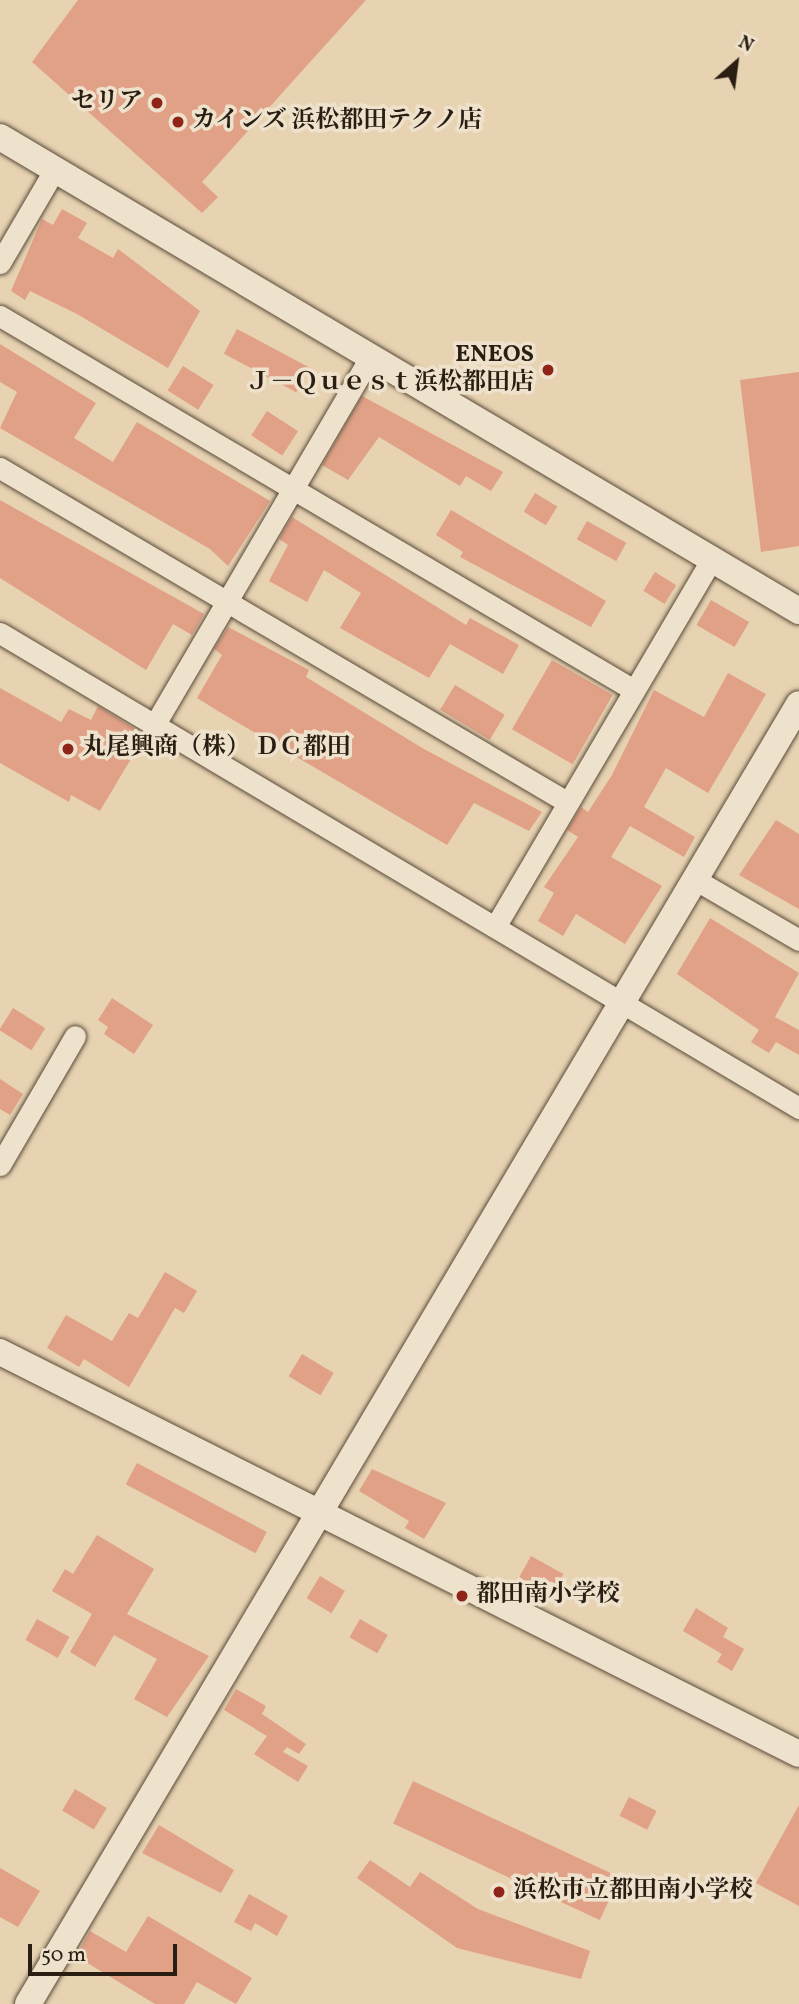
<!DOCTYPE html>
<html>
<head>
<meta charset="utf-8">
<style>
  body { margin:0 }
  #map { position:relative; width:799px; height:2004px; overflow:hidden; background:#e7d2b1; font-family:Vollkorn,"Noto Serif JP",serif }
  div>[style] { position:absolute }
  .building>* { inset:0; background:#e0a187; transform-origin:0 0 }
  .roads { filter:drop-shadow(0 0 2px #594b3a) drop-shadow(0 0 2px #594b3a) }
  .minor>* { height:21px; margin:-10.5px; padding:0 10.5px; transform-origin:10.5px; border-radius:10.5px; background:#efe2cc }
  .tertiary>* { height:26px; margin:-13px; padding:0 13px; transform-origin:13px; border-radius:13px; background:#efe2cc }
  .dots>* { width:19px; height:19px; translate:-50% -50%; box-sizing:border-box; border:4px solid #efe2cc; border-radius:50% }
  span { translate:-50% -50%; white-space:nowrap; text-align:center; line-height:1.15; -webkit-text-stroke:7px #efe2cc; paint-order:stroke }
  .poi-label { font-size:24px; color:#2a1e12; font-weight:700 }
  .right { translate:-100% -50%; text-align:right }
  .left { translate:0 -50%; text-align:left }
  .north { position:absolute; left:701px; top:28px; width:70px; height:70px; -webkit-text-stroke:5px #efe2cc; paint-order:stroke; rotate:28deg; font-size:19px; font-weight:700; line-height:28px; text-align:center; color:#2a1e12 }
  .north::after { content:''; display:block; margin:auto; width:24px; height:32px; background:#2a1e12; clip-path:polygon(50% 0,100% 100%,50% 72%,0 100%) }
  .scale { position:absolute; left:28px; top:1944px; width:149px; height:32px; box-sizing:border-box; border:4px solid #2a1e12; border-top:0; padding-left:9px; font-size:21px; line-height:24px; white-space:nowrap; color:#2a1e12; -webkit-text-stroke:5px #efe2cc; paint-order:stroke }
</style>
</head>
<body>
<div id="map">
  <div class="building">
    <div style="clip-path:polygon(78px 0,366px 0,202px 182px,218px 197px,202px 213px,32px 62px)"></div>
    <div style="clip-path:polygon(62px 209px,87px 223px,78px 238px,113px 258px,118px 249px,200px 311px,168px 368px,77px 314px,30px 291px,25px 300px,11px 291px,42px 219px,53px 225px)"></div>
    <div style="left:237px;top:329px;width:82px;height:28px;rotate:28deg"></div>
    <div style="clip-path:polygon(0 344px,96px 403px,74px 438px,113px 462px,137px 422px,270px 501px,228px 566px,210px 549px,0 428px,17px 392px,0 382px)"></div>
    <div style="left:183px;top:366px;width:36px;height:29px;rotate:32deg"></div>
    <div style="clip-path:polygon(799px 372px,799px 546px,761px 552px,740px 380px)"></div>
    <div style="clip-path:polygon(362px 396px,503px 472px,491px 491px,466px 476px,460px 486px,379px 437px,348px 480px,322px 465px)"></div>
    <div style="left:267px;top:411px;width:37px;height:29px;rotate:33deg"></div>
    <div style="left:535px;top:493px;width:26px;height:22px;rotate:31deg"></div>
    <div style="clip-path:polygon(0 500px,204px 614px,192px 635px,173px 624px,146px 670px,0 578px)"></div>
    <div style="clip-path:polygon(451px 510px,606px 601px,591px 627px,460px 557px,463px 552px,436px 535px)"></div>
    <div style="clip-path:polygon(292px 517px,466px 625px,470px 618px,519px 645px,503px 674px,450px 644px,429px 678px,340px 628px,361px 593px,324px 570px,307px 602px,269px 581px,288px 545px,279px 539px)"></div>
    <div style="left:587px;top:521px;width:45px;height:21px;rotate:29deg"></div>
    <div style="left:655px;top:572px;width:25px;height:22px;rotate:32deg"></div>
    <div style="left:711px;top:600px;width:44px;height:29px;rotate:30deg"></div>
    <div style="clip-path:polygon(228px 627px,309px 670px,306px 677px,424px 749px,542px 812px,529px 831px,474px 803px,447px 845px,218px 711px,197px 698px,222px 655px,214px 649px)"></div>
    <div style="left:552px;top:660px;width:70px;height:80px;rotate:30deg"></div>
    <div style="clip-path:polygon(728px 673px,766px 694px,708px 793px,666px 768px,644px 807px,695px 837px,684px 857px,630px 826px,611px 857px,662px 886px,625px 944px,576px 914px,563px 936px,538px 921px,554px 893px,544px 887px,578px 837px,567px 830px,581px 807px,588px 812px,612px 775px,654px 690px,704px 717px)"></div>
    <div style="left:455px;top:685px;width:58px;height:29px;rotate:31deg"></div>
    <div style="clip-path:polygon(0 688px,61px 722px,69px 709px,91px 720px,98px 706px,145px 735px,100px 811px,71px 795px,69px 802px,0 763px)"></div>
    <div style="clip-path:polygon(776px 820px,799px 834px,799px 909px,739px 875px)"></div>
    <div style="clip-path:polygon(710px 918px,799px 973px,775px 1017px,799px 1030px,799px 1055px,776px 1042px,769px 1053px,751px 1042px,759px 1030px,677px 974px)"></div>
    <div style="clip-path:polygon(112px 998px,153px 1025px,134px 1054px,104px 1034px,108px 1027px,98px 1020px)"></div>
    <div style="left:13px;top:1008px;width:38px;height:26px;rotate:32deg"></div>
    <div style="clip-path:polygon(0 1079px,23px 1094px,10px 1115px,0 1109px)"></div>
    <div style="clip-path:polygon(165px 1272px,197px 1291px,184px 1313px,175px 1308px,129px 1387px,84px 1359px,79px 1367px,47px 1348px,66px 1315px,112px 1341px,129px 1313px,138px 1318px)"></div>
    <div style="left:302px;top:1354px;width:37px;height:26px;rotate:31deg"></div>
    <div style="left:137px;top:1463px;width:147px;height:24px;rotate:28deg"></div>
    <div style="clip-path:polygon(372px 1469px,446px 1503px,424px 1539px,405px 1528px,409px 1521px,359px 1491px)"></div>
    <div style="clip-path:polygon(97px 1535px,154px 1569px,127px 1614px,209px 1656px,167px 1717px,134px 1699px,157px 1659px,114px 1635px,95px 1667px,70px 1652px,92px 1614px,52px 1591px,65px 1569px,73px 1574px)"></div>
    <div style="left:531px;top:1556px;width:37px;height:25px;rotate:29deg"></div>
    <div style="left:320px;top:1576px;width:29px;height:26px;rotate:31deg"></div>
    <div style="clip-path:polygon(696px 1608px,728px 1628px,723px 1637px,744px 1649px,732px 1671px,717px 1662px,722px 1654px,683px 1631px)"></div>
    <div style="left:37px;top:1619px;width:37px;height:24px;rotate:29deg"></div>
    <div style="left:360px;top:1619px;width:32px;height:21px;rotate:30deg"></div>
    <div style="clip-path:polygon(236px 1689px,266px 1706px,262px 1714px,306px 1744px,299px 1754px,287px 1747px,283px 1752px,308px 1766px,298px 1782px,254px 1754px,267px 1736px,224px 1710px)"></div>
    <div style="left:413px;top:1781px;width:228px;height:47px;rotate:25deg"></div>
    <div style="left:75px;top:1789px;width:37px;height:25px;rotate:31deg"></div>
    <div style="left:629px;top:1797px;width:31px;height:21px;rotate:27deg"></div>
    <div style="clip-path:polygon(799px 1805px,799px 1906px,756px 1883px)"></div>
    <div style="clip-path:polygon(159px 1825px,234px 1870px,221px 1893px,142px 1853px)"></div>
    <div style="clip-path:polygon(370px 1860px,410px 1887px,420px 1872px,478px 1909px,590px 1951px,581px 1979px,457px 1948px,357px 1878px)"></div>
    <div style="clip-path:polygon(0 1868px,40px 1891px,18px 1927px,0 1917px)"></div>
    <div style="clip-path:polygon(249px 1894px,288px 1916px,277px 1936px,255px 1923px,251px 1931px,234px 1922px)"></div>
    <div style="clip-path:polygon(148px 1916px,252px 1978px,236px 2004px,197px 1982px,184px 2004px,155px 2004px,76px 1956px,90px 1931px,126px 1952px)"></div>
  </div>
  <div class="roads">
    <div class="minor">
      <div style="left:0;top:263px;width:109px;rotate:-59.7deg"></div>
      <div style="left:0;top:316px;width:736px;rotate:30.54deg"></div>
      <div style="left:0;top:468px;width:658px;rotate:30.5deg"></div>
      <div style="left:0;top:633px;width:930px;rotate:30.73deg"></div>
      <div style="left:155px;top:724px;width:423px;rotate:-59.6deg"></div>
      <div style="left:696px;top:880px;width:119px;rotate:30.2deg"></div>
      <div style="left:495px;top:927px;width:424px;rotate:-59.5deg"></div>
      <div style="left:0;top:1165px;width:149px;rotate:-59.8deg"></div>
    </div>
    <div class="tertiary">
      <div style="left:0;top:137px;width:929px;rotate:30.68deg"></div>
      <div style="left:0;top:1352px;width:894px;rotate:26.71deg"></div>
      <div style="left:28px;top:2004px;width:1511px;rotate:-59.33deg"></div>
    </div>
  </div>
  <div class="dots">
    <div style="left:157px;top:103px;background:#8f2418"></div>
    <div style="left:178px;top:122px;background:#8f2418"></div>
    <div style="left:548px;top:370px;background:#8f2418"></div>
    <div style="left:68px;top:749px;background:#8f2418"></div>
    <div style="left:462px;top:1596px;background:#8f2418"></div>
    <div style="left:499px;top:1892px;background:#8f2418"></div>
  </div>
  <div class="poi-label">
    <span class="right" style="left:143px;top:103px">セリア</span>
    <span class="left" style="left:192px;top:122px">カインズ 浜松都田テクノ店</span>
    <span class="right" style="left:534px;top:370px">ENEOS<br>Ｊ－Ｑｕｅｓｔ浜松都田店</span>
    <span class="left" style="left:82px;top:749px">丸尾興商（株） ＤＣ都田</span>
    <span class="left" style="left:476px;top:1596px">都田南小学校</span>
    <span class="left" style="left:513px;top:1892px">浜松市立都田南小学校</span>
  </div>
  <div class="north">N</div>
  <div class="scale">50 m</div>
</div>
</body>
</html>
